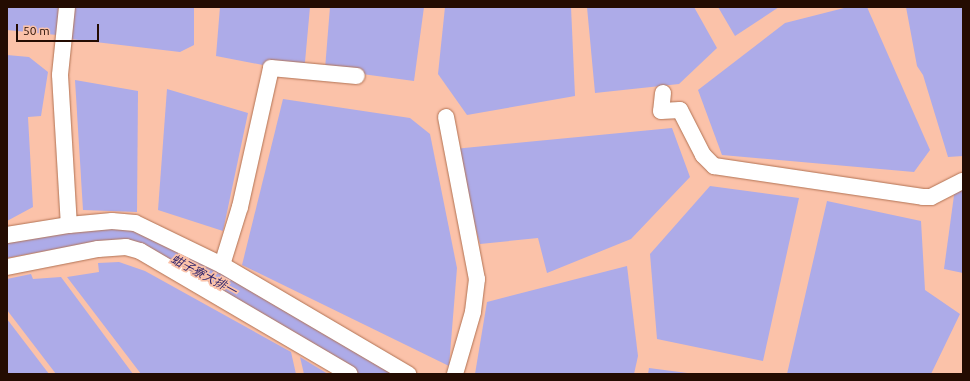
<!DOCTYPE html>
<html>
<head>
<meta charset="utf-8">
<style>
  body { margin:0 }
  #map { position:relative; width:970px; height:381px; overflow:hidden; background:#fbc2a9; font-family:Ubuntu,"Noto Sans TC",sans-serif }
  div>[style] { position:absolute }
  .water>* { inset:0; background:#adabe8 }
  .roads { filter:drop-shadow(0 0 1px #b27253) drop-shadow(0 0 1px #b27253) }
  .minor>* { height:16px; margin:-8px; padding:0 8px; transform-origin:8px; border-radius:8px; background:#fff }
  span { translate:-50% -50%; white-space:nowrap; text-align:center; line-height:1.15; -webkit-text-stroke:3.5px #fbc2a9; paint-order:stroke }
  .water-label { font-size:12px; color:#31256b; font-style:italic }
  .frame { position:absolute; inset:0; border:8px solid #240c02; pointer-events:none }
  .scale { position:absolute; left:16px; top:24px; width:83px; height:18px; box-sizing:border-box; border:2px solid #240c02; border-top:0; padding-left:5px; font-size:12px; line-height:14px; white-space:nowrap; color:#240c02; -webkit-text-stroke:3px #fbc2a9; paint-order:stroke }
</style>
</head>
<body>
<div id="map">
  <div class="water">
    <div style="clip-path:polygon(7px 7px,59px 7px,57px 35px,7px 30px)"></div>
    <div style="clip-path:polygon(74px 7px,194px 7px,194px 45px,180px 52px,70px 39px)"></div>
    <div style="clip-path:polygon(220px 7px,310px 7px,304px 73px,216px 56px)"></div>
    <div style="clip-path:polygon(330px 7px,424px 7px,414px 81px,325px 69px)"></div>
    <div style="clip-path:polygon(445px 7px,571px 7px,575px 96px,467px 115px,438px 74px)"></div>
    <div style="clip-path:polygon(587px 7px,694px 7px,717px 48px,679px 84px,595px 93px)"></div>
    <div style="clip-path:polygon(718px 7px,779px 7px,735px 36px)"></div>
    <div style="clip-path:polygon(848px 7px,867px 7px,930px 150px,914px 172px,722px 155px,698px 90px,785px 23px)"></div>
    <div style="clip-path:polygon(906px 7px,963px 7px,963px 156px,948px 157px,923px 75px,917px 66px)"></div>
    <div style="clip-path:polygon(7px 55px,29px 57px,48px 72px,41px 116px,28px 117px,33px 207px,7px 221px)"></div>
    <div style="clip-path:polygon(75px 80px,138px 91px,137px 212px,83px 210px)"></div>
    <div style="clip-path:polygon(167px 89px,248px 113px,223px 231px,158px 210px)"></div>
    <div style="clip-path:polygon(283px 99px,410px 118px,430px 134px,457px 268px,449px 366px,242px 265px)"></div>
    <div style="clip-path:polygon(672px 128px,690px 177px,631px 239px,547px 273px,538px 238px,480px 244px,454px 149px)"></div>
    <div style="clip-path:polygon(710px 186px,799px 198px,763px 361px,657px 339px,650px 254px)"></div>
    <div style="clip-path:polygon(955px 188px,963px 189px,963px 273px,944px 269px)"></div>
    <div style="clip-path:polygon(827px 201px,921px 221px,925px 290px,960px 314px,931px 374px,787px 374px)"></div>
    <div style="clip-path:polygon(81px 225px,152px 231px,409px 374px,360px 374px,136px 245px,79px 245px,7px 258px,7px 240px)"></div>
    <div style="clip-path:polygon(119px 262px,145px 271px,291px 352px,296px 374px,141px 374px,67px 277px,99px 272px,98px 263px)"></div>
    <div style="clip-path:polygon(627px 266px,638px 356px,634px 374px,475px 374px,487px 302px)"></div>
    <div style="clip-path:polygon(31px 274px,33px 279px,61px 277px,133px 374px,56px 374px,7px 310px,7px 279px)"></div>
    <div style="clip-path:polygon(7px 319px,49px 374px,7px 374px)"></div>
    <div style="clip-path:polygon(300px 357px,328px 374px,304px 374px)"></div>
    <div style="clip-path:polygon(649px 368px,695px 374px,648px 374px)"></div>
  </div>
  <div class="roads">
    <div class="minor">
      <div style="left:67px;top:7px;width:68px;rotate:95.9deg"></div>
      <div style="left:60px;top:75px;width:150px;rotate:86.6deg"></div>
      <div style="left:663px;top:93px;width:18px;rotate:96deg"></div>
      <div style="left:661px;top:111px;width:19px;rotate:-3deg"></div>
      <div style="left:680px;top:110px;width:51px;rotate:62.9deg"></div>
      <div style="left:703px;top:155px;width:16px;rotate:45deg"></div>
      <div style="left:714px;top:166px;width:211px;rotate:8.4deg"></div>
      <div style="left:923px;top:197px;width:8px"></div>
      <div style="left:931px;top:197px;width:36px;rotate:-27deg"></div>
      <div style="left:446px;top:117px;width:165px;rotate:79.2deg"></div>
      <div style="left:477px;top:279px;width:33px;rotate:97deg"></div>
      <div style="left:473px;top:312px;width:65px;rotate:106.2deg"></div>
      <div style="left:7px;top:235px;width:63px;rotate:-9.2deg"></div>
      <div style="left:69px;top:225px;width:43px;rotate:-5.3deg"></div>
      <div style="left:112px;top:221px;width:23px;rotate:5deg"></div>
      <div style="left:135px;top:223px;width:97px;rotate:25.8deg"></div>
      <div style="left:222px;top:265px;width:216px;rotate:30.4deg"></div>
      <div style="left:222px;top:265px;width:61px;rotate:-72.8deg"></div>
      <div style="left:240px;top:207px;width:142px;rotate:-77.4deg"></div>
      <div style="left:271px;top:68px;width:86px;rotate:5.3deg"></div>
      <div style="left:7px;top:267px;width:93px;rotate:-11.2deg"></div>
      <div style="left:98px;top:249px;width:28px;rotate:-4deg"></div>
      <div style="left:126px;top:247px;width:15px;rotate:16deg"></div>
      <div style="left:140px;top:251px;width:243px;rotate:30.4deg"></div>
    </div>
  </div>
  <div class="water-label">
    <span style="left:204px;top:275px;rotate:28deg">蚶子寮大排一</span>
  </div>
  <div class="frame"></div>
  <div class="scale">50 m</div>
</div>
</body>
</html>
